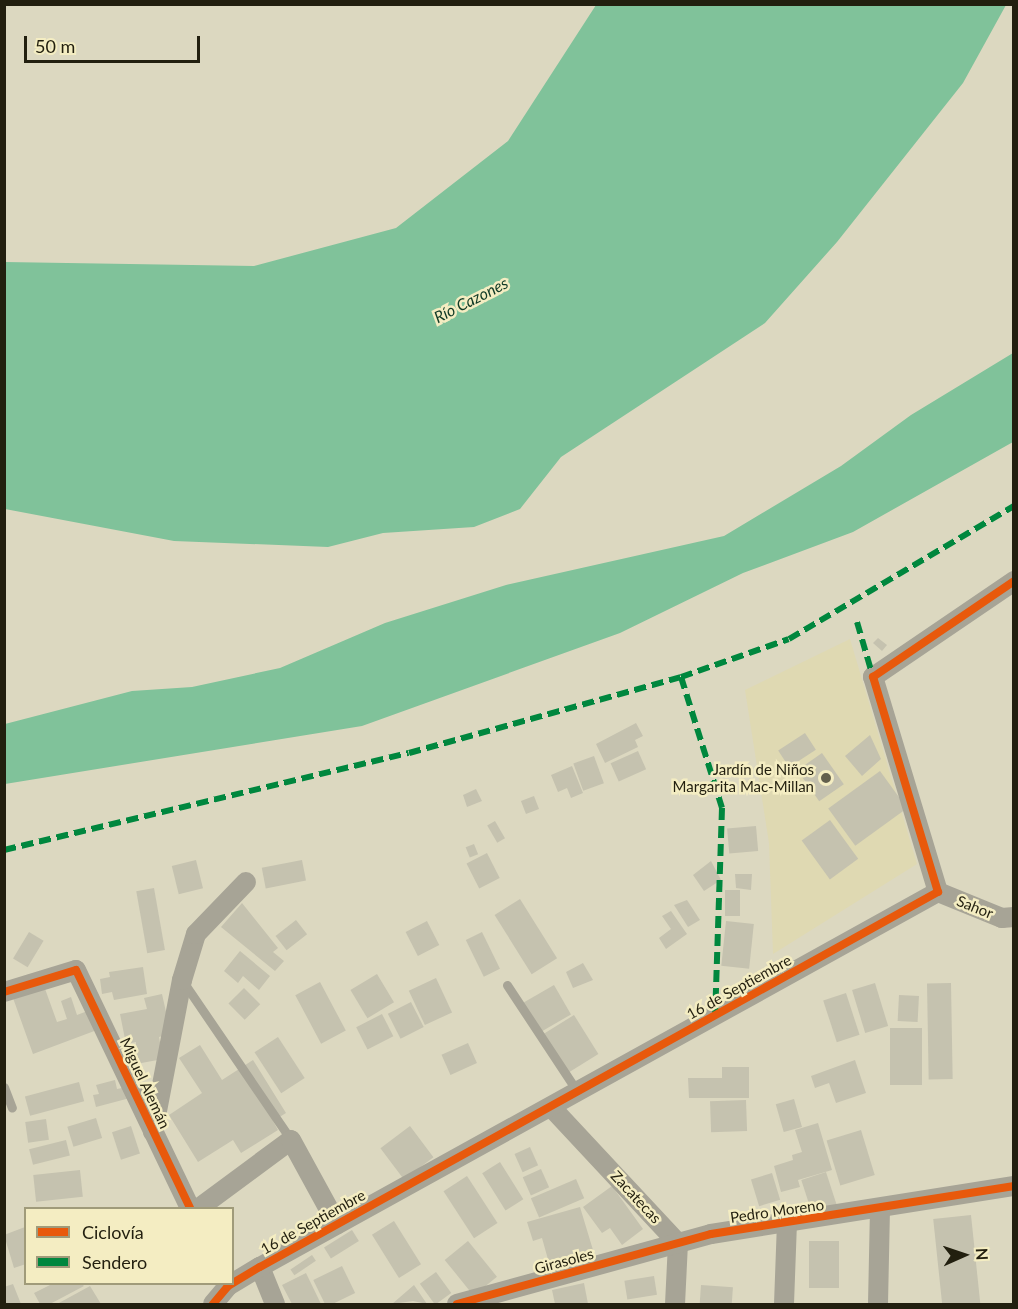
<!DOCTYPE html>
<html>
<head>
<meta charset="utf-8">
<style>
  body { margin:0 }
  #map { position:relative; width:1018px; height:1309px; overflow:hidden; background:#dcd8c0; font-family:Lato,sans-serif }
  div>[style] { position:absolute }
  .built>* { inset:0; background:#dfd9b2 }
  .water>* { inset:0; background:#80c29a }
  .building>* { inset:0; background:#c5c2af; transform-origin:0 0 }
  .service>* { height:9px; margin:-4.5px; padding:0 4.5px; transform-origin:4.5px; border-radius:4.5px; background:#a7a496 }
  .minor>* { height:20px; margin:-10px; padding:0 10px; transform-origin:10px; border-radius:10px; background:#a7a496 }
  .quiet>* { height:6px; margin-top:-3px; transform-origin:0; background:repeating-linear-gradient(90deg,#00873e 0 12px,transparent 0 18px) }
  .cycleway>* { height:8px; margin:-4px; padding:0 4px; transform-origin:4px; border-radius:4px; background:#e8590c }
  .dots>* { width:16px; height:16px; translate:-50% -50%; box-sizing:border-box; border:3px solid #f4edc2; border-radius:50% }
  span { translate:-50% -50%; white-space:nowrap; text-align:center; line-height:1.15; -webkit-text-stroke:5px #f4edc2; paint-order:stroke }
  .poi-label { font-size:15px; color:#221f0f }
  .right { translate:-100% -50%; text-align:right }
  .street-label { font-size:15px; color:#221f0f }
  .water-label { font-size:16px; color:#103a26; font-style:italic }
  .frame { position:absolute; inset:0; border:6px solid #221f0f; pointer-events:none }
  .legend { position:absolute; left:24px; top:1207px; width:210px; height:78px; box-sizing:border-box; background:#f4edc2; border:2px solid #a09b7a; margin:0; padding:8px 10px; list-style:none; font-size:18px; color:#221f0f }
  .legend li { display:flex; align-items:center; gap:12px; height:30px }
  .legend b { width:30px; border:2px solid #a09b7a }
  .north { position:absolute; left:934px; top:1225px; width:60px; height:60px; -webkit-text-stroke:4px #f4edc2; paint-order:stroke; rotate:87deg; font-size:16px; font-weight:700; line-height:24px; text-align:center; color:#221f0f }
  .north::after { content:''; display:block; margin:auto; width:21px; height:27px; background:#221f0f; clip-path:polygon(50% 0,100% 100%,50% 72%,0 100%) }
  .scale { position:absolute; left:24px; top:36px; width:176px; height:27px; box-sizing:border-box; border:3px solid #221f0f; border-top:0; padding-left:8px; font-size:18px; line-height:21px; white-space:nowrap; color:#221f0f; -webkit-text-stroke:4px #f4edc2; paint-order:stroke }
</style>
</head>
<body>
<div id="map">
  <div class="built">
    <div style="clip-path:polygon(850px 639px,917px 864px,773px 954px,769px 843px,745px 690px)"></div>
  </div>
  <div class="water">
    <div style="clip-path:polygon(596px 5px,1006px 5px,963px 83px,837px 242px,765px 323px,561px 457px,520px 509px,474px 527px,383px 533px,328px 547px,174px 541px,5px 509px,5px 262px,254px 266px,396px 228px,508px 141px)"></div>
    <div style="clip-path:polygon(1013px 353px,1013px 442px,853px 532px,743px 573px,620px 633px,362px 726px,5px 784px,5px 724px,132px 691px,192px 687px,280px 668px,385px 623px,506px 585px,724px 536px,841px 466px,911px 415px)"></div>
  </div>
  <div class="building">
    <div style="clip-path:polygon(878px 638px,887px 645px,882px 651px,873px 643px)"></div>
    <div style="clip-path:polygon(636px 723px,643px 736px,635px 740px,638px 747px,605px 763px,596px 744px)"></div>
    <div style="left:805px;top:733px;width:20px;height:32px;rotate:57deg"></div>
    <div style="clip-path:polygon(870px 735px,881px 759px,862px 776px,845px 756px)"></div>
    <div style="left:638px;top:751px;width:20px;height:30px;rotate:66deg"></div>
    <div style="left:822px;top:753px;width:38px;height:30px;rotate:55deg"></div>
    <div style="left:594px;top:756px;width:29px;height:22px;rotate:70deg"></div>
    <div style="clip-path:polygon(572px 766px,583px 793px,571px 798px,567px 788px,558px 792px,551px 775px)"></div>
    <div style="left:880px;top:771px;width:46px;height:64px;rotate:54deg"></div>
    <div style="clip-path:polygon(476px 789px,482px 801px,467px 807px,463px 795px)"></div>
    <div style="left:534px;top:796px;width:14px;height:14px;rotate:69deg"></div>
    <div style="left:830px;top:820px;width:48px;height:35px;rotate:54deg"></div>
    <div style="left:495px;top:821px;width:20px;height:9px;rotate:60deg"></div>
    <div style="left:756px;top:826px;width:25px;height:29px;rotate:85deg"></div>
    <div style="left:474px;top:844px;width:11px;height:9px;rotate:68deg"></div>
    <div style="left:487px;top:853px;width:28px;height:23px;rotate:63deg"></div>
    <div style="left:196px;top:860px;width:29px;height:25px;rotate:76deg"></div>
    <div style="left:302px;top:860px;width:21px;height:41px;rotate:79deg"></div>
    <div style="clip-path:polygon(711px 861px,721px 880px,704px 891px,693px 875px)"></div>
    <div style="clip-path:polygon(735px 874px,752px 874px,751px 890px,736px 888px)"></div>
    <div style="left:154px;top:888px;width:63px;height:18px;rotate:80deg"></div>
    <div style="left:725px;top:890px;width:15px;height:26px"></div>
    <div style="left:520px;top:899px;width:70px;height:30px;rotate:58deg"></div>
    <div style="clip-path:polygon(687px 900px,700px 920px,688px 927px,674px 905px)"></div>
    <div style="clip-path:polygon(242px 903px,278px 948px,273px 952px,284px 961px,275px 971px,221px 927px)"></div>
    <div style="clip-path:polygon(671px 911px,687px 934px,666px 949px,659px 938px,671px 929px,662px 916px)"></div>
    <div style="left:296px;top:920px;width:18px;height:26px;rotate:52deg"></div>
    <div style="left:427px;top:921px;width:27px;height:24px;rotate:63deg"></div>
    <div style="left:726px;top:921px;width:28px;height:45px;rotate:6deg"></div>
    <div style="left:29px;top:932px;width:17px;height:31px;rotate:31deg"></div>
    <div style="left:482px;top:932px;width:41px;height:18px;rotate:64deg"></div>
    <div style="clip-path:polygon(240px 951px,270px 976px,259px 990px,243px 976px,238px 983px,224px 971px)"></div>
    <div style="clip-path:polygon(583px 963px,593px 980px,573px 988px,566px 972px)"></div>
    <div style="clip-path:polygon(143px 967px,147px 994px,114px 1000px,112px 992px,102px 994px,100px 979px,110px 977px,109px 972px)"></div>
    <div style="left:377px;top:974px;width:33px;height:31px;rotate:59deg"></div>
    <div style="left:436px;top:978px;width:38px;height:30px;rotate:65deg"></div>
    <div style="left:320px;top:982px;width:55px;height:28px;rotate:62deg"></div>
    <div style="left:875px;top:983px;width:45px;height:24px;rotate:73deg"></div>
    <div style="left:951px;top:983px;width:96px;height:24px;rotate:89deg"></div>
    <div style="left:554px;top:985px;width:34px;height:36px;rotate:60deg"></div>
    <div style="clip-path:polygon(44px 986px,57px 1022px,67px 1019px,61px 1001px,71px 997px,77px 1015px,90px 1010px,97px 1030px,33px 1054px,13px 998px)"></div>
    <div style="left:244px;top:988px;width:23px;height:22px;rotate:45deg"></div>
    <div style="left:846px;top:993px;width:44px;height:24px;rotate:72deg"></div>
    <div style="clip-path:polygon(162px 994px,171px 1034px,159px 1037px,163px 1059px,136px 1064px,136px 1042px,126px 1044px,120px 1014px,147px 1009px,144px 998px)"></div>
    <div style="left:899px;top:995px;width:20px;height:26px;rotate:3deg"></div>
    <div style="left:411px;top:1002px;width:28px;height:26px;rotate:63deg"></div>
    <div style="left:382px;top:1014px;width:25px;height:29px;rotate:63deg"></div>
    <div style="left:574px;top:1015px;width:46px;height:37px;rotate:58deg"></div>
    <div style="left:890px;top:1028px;width:32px;height:57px"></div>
    <div style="left:278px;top:1037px;width:49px;height:28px;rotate:57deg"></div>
    <div style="left:468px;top:1043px;width:22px;height:29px;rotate:66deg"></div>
    <div style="clip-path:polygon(200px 1045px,222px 1080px,253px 1060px,286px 1113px,273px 1121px,278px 1130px,241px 1153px,233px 1140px,198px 1162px,169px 1115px,202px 1093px,179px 1058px)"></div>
    <div style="clip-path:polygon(855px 1060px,866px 1093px,836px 1103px,829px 1083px,815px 1088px,811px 1076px)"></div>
    <div style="clip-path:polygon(722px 1067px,749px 1067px,749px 1098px,689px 1098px,688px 1078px,722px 1078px)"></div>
    <div style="clip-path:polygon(115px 1080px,117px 1089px,127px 1087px,130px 1098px,96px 1107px,93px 1095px,99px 1094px,96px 1085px)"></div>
    <div style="left:79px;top:1082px;width:20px;height:56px;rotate:75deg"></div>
    <div style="left:794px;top:1099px;width:29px;height:19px;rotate:74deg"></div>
    <div style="left:746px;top:1100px;width:31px;height:36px;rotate:88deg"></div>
    <div style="left:96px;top:1118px;width:21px;height:30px;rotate:73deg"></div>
    <div style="left:46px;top:1119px;width:21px;height:21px;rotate:82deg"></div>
    <div style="clip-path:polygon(818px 1123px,832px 1170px,798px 1180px,800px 1187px,781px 1192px,774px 1166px,793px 1160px,792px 1155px,802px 1152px,795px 1130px)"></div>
    <div style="left:131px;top:1126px;width:29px;height:20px;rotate:72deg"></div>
    <div style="left:410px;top:1126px;width:39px;height:37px;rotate:53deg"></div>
    <div style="left:861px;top:1130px;width:47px;height:36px;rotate:73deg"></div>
    <div style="left:66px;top:1140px;width:16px;height:38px;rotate:76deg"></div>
    <div style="left:530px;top:1147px;width:20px;height:17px;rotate:66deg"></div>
    <div style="left:500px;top:1162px;width:44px;height:21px;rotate:58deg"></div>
    <div style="left:541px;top:1169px;width:20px;height:20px;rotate:66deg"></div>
    <div style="left:80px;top:1170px;width:27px;height:47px;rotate:84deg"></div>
    <div style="left:826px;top:1172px;width:36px;height:26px;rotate:72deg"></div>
    <div style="left:772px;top:1173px;width:28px;height:22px;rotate:73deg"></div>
    <div style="left:467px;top:1176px;width:56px;height:28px;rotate:57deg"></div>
    <div style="left:576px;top:1179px;width:21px;height:49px;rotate:67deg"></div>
    <div style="clip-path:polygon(612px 1186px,643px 1229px,622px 1245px,610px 1228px,602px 1233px,583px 1207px)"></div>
    <div style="clip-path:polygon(580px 1207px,593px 1250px,549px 1263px,542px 1238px,533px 1241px,527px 1222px)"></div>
    <div style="left:971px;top:1215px;width:89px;height:38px;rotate:84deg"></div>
    <div style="left:394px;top:1221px;width:51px;height:26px;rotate:58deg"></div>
    <div style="clip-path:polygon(25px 1227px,26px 1264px,14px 1268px,4px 1235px)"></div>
    <div style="left:352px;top:1230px;width:13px;height:33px;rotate:58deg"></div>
    <div style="left:468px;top:1241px;width:46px;height:30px;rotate:51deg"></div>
    <div style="left:809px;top:1241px;width:30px;height:47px"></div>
    <div style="left:312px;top:1255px;width:7px;height:26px;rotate:56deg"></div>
    <div style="left:342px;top:1266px;width:30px;height:32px;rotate:64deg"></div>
    <div style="left:436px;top:1272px;width:26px;height:20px;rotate:54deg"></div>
    <div style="clip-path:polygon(306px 1273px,321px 1304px,292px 1304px,282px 1285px)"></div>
    <div style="left:654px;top:1276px;width:19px;height:30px;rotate:81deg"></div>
    <div style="clip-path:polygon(584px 1283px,588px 1304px,555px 1304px,552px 1290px)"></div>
    <div style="clip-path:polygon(13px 1284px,21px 1304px,4px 1304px,4px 1287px)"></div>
    <div style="clip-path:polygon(52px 1284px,82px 1284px,84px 1286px,50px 1304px,40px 1304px,34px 1293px)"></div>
    <div style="clip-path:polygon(414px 1285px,427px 1304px,413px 1301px,392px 1304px)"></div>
    <div style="left:701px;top:1285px;width:32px;height:19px;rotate:4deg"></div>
    <div style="clip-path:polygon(90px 1286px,101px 1304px,57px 1304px)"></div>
  </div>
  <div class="service">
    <div style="left:184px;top:983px;width:190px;rotate:55.7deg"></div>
    <div style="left:507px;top:985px;width:127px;rotate:56.6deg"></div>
    <div style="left:4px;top:1087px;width:22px;rotate:69deg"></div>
  </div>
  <div class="minor">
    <div style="left:938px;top:892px;width:225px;rotate:-106.8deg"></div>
    <div style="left:873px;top:677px;width:171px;rotate:-34.2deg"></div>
    <div style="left:938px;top:892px;width:69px;rotate:22.1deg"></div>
    <div style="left:1002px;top:918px;width:12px;rotate:-5deg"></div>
    <div style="left:4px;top:992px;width:75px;rotate:-17deg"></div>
    <div style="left:76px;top:970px;width:264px;rotate:64.4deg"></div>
    <div style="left:551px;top:1107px;width:186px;rotate:47deg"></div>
    <div style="left:678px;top:1243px;width:61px;rotate:92.8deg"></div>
    <div style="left:153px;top:1132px;width:155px;rotate:-79.2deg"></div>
    <div style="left:182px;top:980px;width:48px;rotate:-73.1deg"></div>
    <div style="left:196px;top:934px;width:72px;rotate:-46.1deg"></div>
    <div style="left:199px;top:1208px;width:114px;rotate:-36.5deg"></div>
    <div style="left:291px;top:1140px;width:96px;rotate:61.3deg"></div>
    <div style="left:260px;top:1267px;width:40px;rotate:68deg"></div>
    <div style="left:213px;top:1304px;width:23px;rotate:-50deg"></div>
    <div style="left:228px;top:1286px;width:37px;rotate:-31deg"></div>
    <div style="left:260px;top:1267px;width:775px;rotate:-28.95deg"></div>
    <div style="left:457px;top:1304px;width:263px;rotate:-15.4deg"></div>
    <div style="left:711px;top:1234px;width:307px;rotate:-9deg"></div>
    <div style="left:784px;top:1304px;width:80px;rotate:-87.9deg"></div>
    <div style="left:878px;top:1304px;width:95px;rotate:-88.8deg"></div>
  </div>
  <div class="quiet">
    <div style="left:857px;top:622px;width:57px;rotate:73.8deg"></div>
    <div style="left:681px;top:677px;width:137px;rotate:72.6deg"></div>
    <div style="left:722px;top:808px;width:208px;rotate:91.9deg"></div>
    <div style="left:4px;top:850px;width:416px;rotate:-13.5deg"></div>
    <div style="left:409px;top:753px;width:282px;rotate:-15.6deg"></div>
    <div style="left:681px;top:677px;width:114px;rotate:-19.4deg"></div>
    <div style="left:789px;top:639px;width:261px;rotate:-30.6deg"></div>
  </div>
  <div class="cycleway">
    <div style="left:4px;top:992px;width:75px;rotate:-17deg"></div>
    <div style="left:76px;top:970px;width:264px;rotate:64.4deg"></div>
    <div style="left:213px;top:1304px;width:23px;rotate:-50deg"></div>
    <div style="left:228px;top:1286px;width:37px;rotate:-31deg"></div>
    <div style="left:260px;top:1267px;width:775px;rotate:-28.95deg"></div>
    <div style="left:938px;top:892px;width:225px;rotate:-106.8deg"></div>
    <div style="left:873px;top:677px;width:171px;rotate:-34.2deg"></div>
    <div style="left:457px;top:1304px;width:263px;rotate:-15.4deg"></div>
    <div style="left:711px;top:1234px;width:307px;rotate:-9deg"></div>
  </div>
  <div class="dots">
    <div style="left:826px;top:778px;background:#63604d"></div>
  </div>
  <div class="poi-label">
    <span class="right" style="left:814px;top:778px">Jardín de Niños<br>Margarita Mac-Millan</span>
  </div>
  <div class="street-label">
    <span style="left:975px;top:907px;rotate:22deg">Sahor</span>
    <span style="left:739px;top:987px;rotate:-29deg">16 de Septiembre</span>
    <span style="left:145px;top:1083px;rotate:65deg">Miguel Alemán</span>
    <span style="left:636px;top:1197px;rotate:47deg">Zacatecas</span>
    <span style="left:777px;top:1211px;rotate:-8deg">Pedro Moreno</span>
    <span style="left:313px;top:1222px;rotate:-29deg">16 de Septiembre</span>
    <span style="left:564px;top:1261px;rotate:-15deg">Girasoles</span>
  </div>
  <div class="water-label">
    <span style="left:471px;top:300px;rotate:-27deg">Río Cazones</span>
  </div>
  <div class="frame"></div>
  <ul class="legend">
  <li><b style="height:8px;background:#e8590c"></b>Ciclovía</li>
  <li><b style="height:8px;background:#00873e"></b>Sendero</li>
  </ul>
  <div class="north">N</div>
  <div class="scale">50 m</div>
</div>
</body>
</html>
